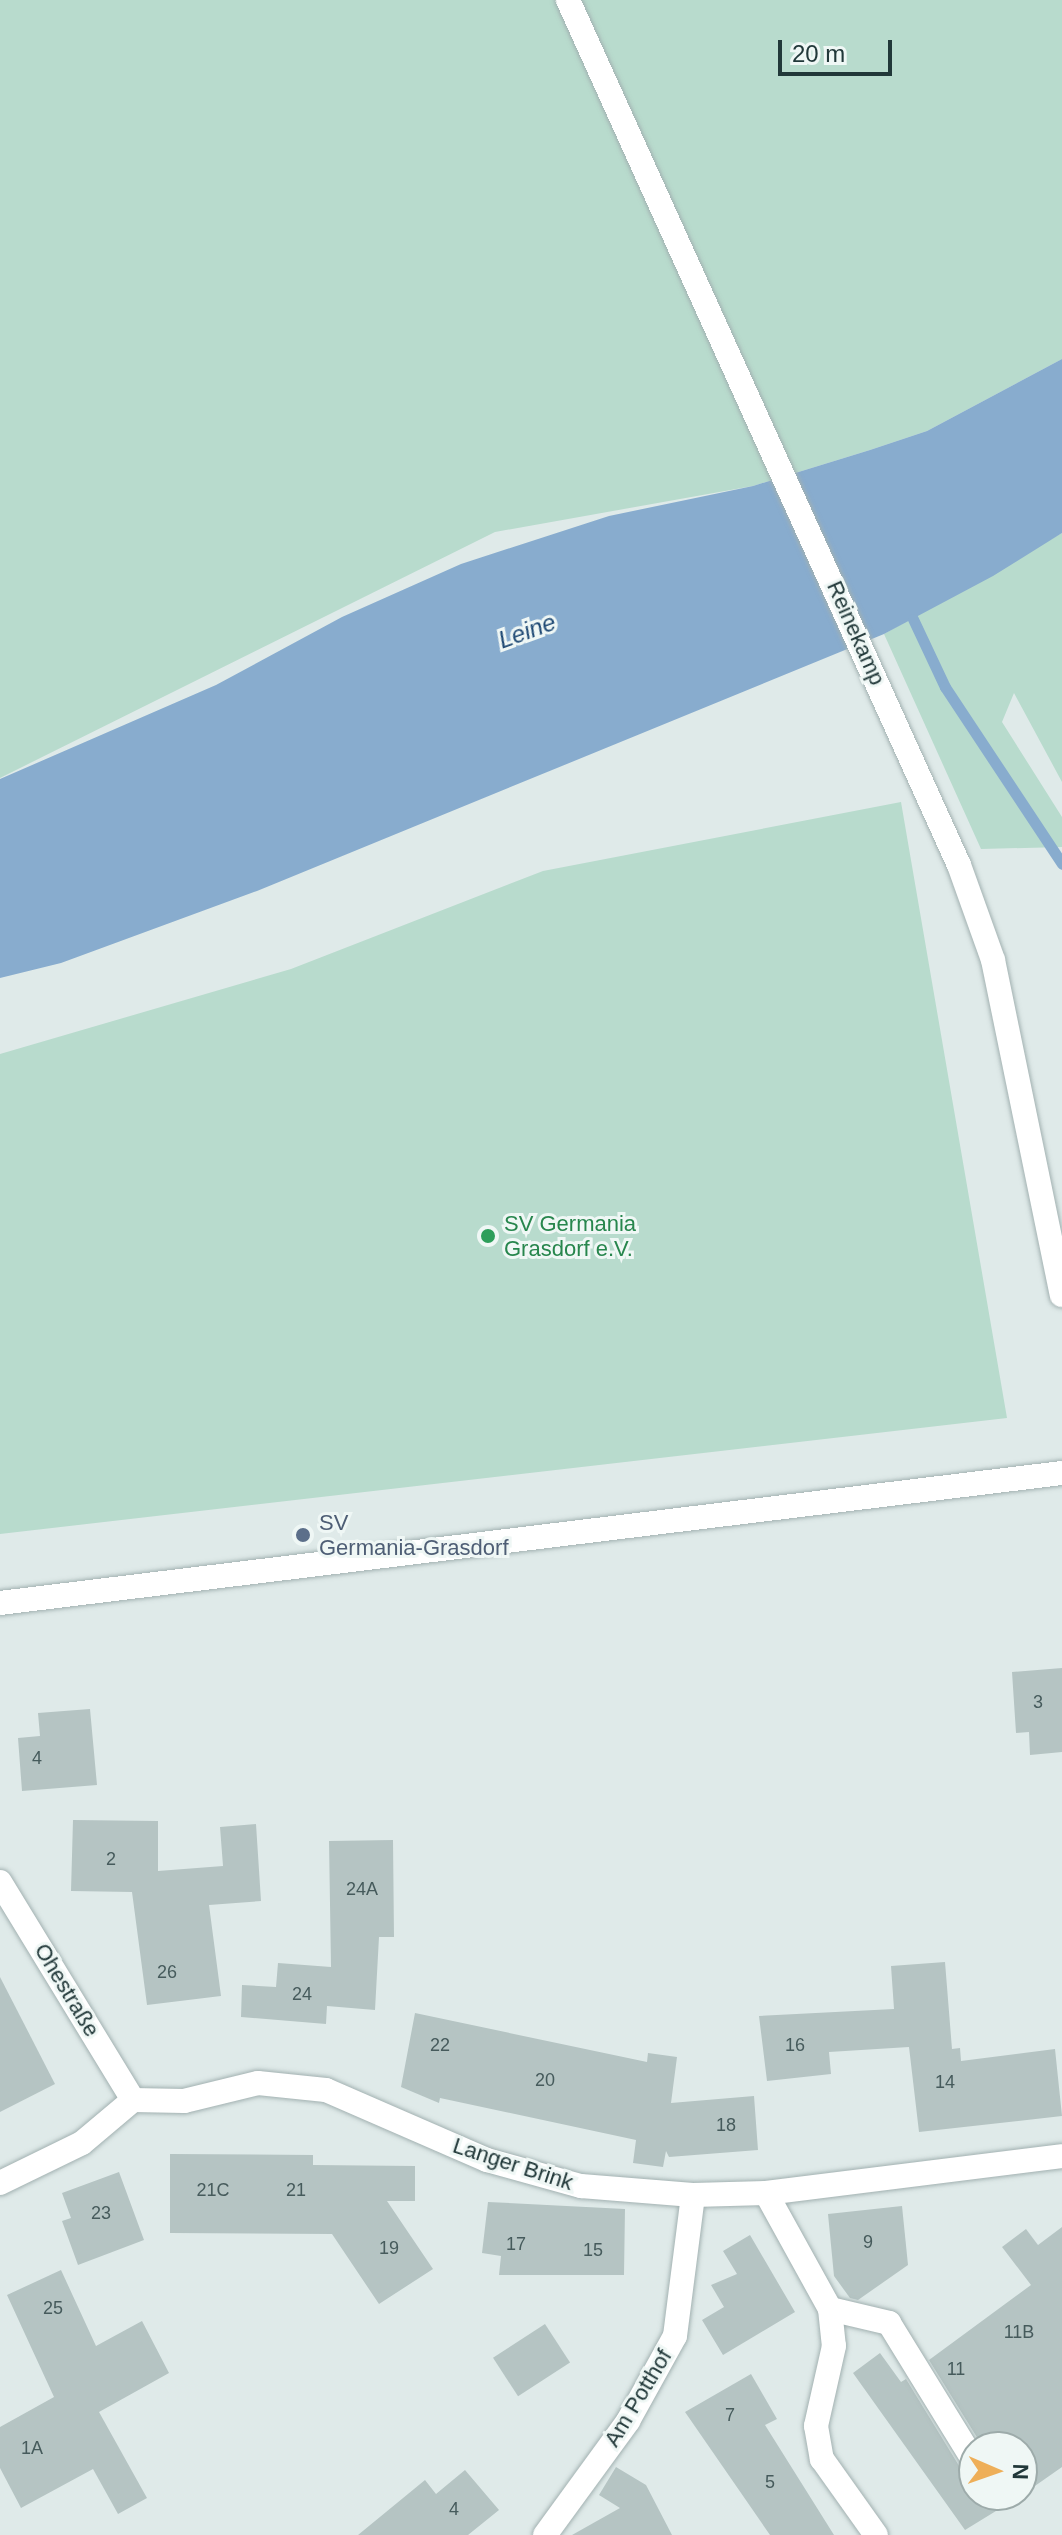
<!DOCTYPE html>
<html>
<head>
<meta charset="utf-8">
<style>
  body { margin:0 }
  #map { position:relative; width:1062px; height:2535px; overflow:hidden; background:#dfeae9; font-family:Arial,sans-serif }
  div>[style] { position:absolute }
  .green>* { inset:0; background:#b8dbcd }
  .water>* { inset:0; background:#88acce }
  .stream>* { height:11px; margin:-5.5px; padding:0 5.5px; transform-origin:5.5px; border-radius:5.5px; background:#88acce }
  .building>* { inset:0; background:#b5c4c3; transform-origin:0 0 }
  .roads { filter:drop-shadow(0 0 2px #a2b1b1) drop-shadow(0 0 2px #a2b1b1) }
  .minor>* { height:24px; margin:-12px; padding:0 12px; transform-origin:12px; border-radius:12px; background:#fff }
  .dots>* { width:22px; height:22px; translate:-50% -50%; box-sizing:border-box; border:4px solid #eff7f5; border-radius:50% }
  span { translate:-50% -50%; white-space:nowrap; text-align:center; line-height:1.15; -webkit-text-stroke:6px #eff7f5; paint-order:stroke }
  .number-label { font-size:18px; color:#465b5c }
  .number-label span { -webkit-text-stroke-width:0 }
  .street-label { font-size:22px; color:#213839 }
  .leisure-label { font-size:22px; color:#27864d }
  .left { translate:0 -50%; text-align:left }
  .service-label { font-size:22px; color:#4e5e75 }
  .water-label { font-size:24px; color:#1d4873; font-style:italic }
  .north { position:absolute; left:958px; top:2431px; width:80px; height:80px; box-sizing:border-box; background:#eff7f5; border:2px solid #9dabaa; border-radius:50%; rotate:92deg; font-size:22px; font-weight:700; line-height:32px; text-align:center; color:#213839 }
  .north::after { content:''; display:block; margin:auto; width:28px; height:36px; background:#eeaf59; clip-path:polygon(50% 0,100% 100%,50% 72%,0 100%) }
  .scale { position:absolute; left:778px; top:40px; width:114px; height:36px; box-sizing:border-box; border:4px solid #213839; border-top:0; padding-left:10px; font-size:24px; line-height:28px; white-space:nowrap; color:#213839; -webkit-text-stroke:6px #eff7f5; paint-order:stroke }
</style>
</head>
<body>
<div id="map">
  <div class="green">
    <div style="clip-path:polygon(0 0,1062px 0,1062px 359px,927px 431px,870px 450px,753px 486px,495px 532px,0 778px)"></div>
    <div style="clip-path:polygon(1062px 533px,1062px 782px,1014px 693px,1002px 722px,1062px 817px,1062px 847px,981px 849px,884px 634px)"></div>
    <div style="clip-path:polygon(901px 802px,1007px 1418px,0 1534px,0 1054px,291px 969px,543px 871px)"></div>
  </div>
  <div class="water">
    <div style="clip-path:polygon(1062px 359px,1062px 533px,993px 576px,884px 634px,257px 891px,61px 963px,0 978px,0 779px,216px 685px,342px 617px,461px 564px,609px 516px,753px 486px,870px 450px,927px 431px)"></div>
  </div>
  <div class="stream">
    <div style="left:913px;top:619px;width:75px;rotate:64.8deg"></div>
    <div style="left:945px;top:687px;width:212px;rotate:56.5deg"></div>
  </div>
  <div class="building">
    <div style="clip-path:polygon(1062px 1668px,1062px 1752px,1030px 1755px,1029px 1732px,1016px 1733px,1012px 1672px)"></div>
    <div style="clip-path:polygon(90px 1709px,97px 1785px,22px 1791px,18px 1738px,40px 1736px,38px 1713px)"></div>
    <div style="clip-path:polygon(73px 1820px,158px 1821px,158px 1871px,223px 1866px,220px 1827px,256px 1824px,261px 1901px,209px 1905px,221px 1996px,147px 2005px,132px 1892px,71px 1891px)"></div>
    <div style="clip-path:polygon(393px 1840px,394px 1937px,379px 1937px,375px 2010px,327px 2006px,326px 2024px,241px 2017px,242px 1985px,276px 1987px,278px 1963px,331px 1967px,329px 1841px)"></div>
    <div style="clip-path:polygon(945px 1962px,952px 2049px,960px 2048px,961px 2061px,1055px 2049px,1062px 2116px,919px 2132px,909px 2047px,829px 2052px,831px 2074px,767px 2081px,759px 2016px,894px 2009px,891px 1966px)"></div>
    <div style="clip-path:polygon(0 1977px,55px 2084px,0 2112px)"></div>
    <div style="clip-path:polygon(415px 2013px,647px 2062px,648px 2053px,677px 2057px,671px 2103px,754px 2096px,758px 2150px,669px 2157px,666px 2151px,663px 2167px,633px 2163px,636px 2140px,440px 2098px,439px 2103px,401px 2087px)"></div>
    <div style="clip-path:polygon(170px 2154px,313px 2155px,313px 2165px,415px 2166px,415px 2201px,387px 2201px,433px 2269px,379px 2304px,332px 2234px,170px 2233px)"></div>
    <div style="clip-path:polygon(119px 2172px,144px 2240px,78px 2265px,62px 2221px,71px 2218px,62px 2193px)"></div>
    <div style="clip-path:polygon(488px 2202px,625px 2209px,624px 2275px,499px 2275px,501px 2256px,482px 2253px)"></div>
    <div style="clip-path:polygon(902px 2206px,908px 2265px,858px 2300px,850px 2298px,834px 2276px,828px 2214px)"></div>
    <div style="clip-path:polygon(1062px 2227px,1062px 2467px,1022px 2495px,1022px 2447px,983px 2447px,929px 2360px,1031px 2285px,1002px 2247px,1026px 2229px,1038px 2245px)"></div>
    <div style="clip-path:polygon(750px 2235px,795px 2312px,723px 2355px,702px 2320px,724px 2307px,711px 2285px,737px 2274px,723px 2251px)"></div>
    <div style="clip-path:polygon(61px 2270px,96px 2346px,142px 2321px,169px 2373px,99px 2412px,147px 2498px,118px 2514px,93px 2469px,21px 2508px,0 2468px,0 2427px,54px 2397px,7px 2295px)"></div>
    <div style="left:545px;top:2324px;width:46px;height:62px;rotate:57deg"></div>
    <div style="clip-path:polygon(880px 2353px,901px 2382px,906px 2379px,961px 2469px,974px 2476px,974px 2495px,1022px 2495px,965px 2530px,853px 2373px)"></div>
    <div style="clip-path:polygon(751px 2374px,777px 2419px,765px 2425px,834px 2535px,770px 2535px,685px 2412px)"></div>
    <div style="clip-path:polygon(616px 2467px,646px 2485px,672px 2535px,572px 2535px,620px 2508px,599px 2495px)"></div>
    <div style="clip-path:polygon(465px 2470px,499px 2510px,468px 2535px,358px 2535px,425px 2480px,436px 2494px)"></div>
  </div>
  <div class="roads">
    <div class="minor">
      <div style="left:568px;top:0;width:949px;rotate:65.68deg"></div>
      <div style="left:959px;top:865px;width:101px;rotate:70.3deg"></div>
      <div style="left:993px;top:960px;width:342px;rotate:78.4deg"></div>
      <div style="left:0;top:1603px;width:1070px;rotate:-6.98deg"></div>
      <div style="left:0;top:1882px;width:255px;rotate:58.6deg"></div>
      <div style="left:0;top:2183px;width:91px;rotate:-26deg"></div>
      <div style="left:82px;top:2143px;width:67px;rotate:-40.1deg"></div>
      <div style="left:133px;top:2100px;width:51px;rotate:1.1deg"></div>
      <div style="left:184px;top:2101px;width:76px;rotate:-13.7deg"></div>
      <div style="left:258px;top:2083px;width:68px;rotate:5.9deg"></div>
      <div style="left:326px;top:2090px;width:176px;rotate:23.5deg"></div>
      <div style="left:487px;top:2160px;width:98px;rotate:15.5deg"></div>
      <div style="left:581px;top:2186px;width:112px;rotate:4.6deg"></div>
      <div style="left:693px;top:2195px;width:73px;rotate:-1.6deg"></div>
      <div style="left:766px;top:2193px;width:298px;rotate:-7.1deg"></div>
      <div style="left:766px;top:2193px;width:132px;rotate:61.1deg"></div>
      <div style="left:830px;top:2309px;width:37px;rotate:84deg"></div>
      <div style="left:834px;top:2346px;width:82px;rotate:102.7deg"></div>
      <div style="left:816px;top:2426px;width:34px;rotate:80deg"></div>
      <div style="left:822px;top:2459px;width:93px;rotate:54.6deg"></div>
      <div style="left:830px;top:2309px;width:61px;rotate:13.3deg"></div>
      <div style="left:889px;top:2323px;width:162px;rotate:58.4deg"></div>
      <div style="left:545px;top:2535px;width:141px;rotate:-53.9deg"></div>
      <div style="left:628px;top:2421px;width:97px;rotate:-61.1deg"></div>
      <div style="left:675px;top:2336px;width:142px;rotate:-82.7deg"></div>
    </div>
  </div>
  <div class="dots">
    <div style="left:488px;top:1236px;background:#2e9e5b"></div>
    <div style="left:303px;top:1535px;background:#5c6f8a"></div>
  </div>
  <div class="number-label">
    <span style="left:1038px;top:1702px">3</span>
    <span style="left:37px;top:1758px">4</span>
    <span style="left:111px;top:1859px">2</span>
    <span style="left:362px;top:1889px">24A</span>
    <span style="left:167px;top:1972px">26</span>
    <span style="left:302px;top:1994px">24</span>
    <span style="left:440px;top:2045px">22</span>
    <span style="left:795px;top:2045px">16</span>
    <span style="left:545px;top:2080px">20</span>
    <span style="left:945px;top:2082px">14</span>
    <span style="left:726px;top:2125px">18</span>
    <span style="left:213px;top:2190px">21C</span>
    <span style="left:296px;top:2190px">21</span>
    <span style="left:101px;top:2213px">23</span>
    <span style="left:868px;top:2242px">9</span>
    <span style="left:516px;top:2244px">17</span>
    <span style="left:389px;top:2248px">19</span>
    <span style="left:593px;top:2250px">15</span>
    <span style="left:53px;top:2308px">25</span>
    <span style="left:1019px;top:2332px">11B</span>
    <span style="left:956px;top:2369px">11</span>
    <span style="left:730px;top:2415px">7</span>
    <span style="left:32px;top:2448px">1A</span>
    <span style="left:770px;top:2482px">5</span>
    <span style="left:454px;top:2509px">4</span>
  </div>
  <div class="street-label">
    <span style="left:856px;top:633px;rotate:66deg">Reinekamp</span>
    <span style="left:67px;top:1990px;rotate:59deg">Ohestraße</span>
    <span style="left:513px;top:2164px;rotate:18deg">Langer Brink</span>
    <span style="left:638px;top:2398px;rotate:-59deg">Am Potthof</span>
  </div>
  <div class="leisure-label">
    <span class="left" style="left:504px;top:1236px">SV Germania<br>Grasdorf e.V.</span>
  </div>
  <div class="service-label">
    <span class="left" style="left:319px;top:1535px">SV<br>Germania-Grasdorf</span>
  </div>
  <div class="water-label">
    <span style="left:527px;top:631px;rotate:-20deg">Leine</span>
  </div>
  <div class="north">N</div>
  <div class="scale">20 m</div>
</div>
</body>
</html>
